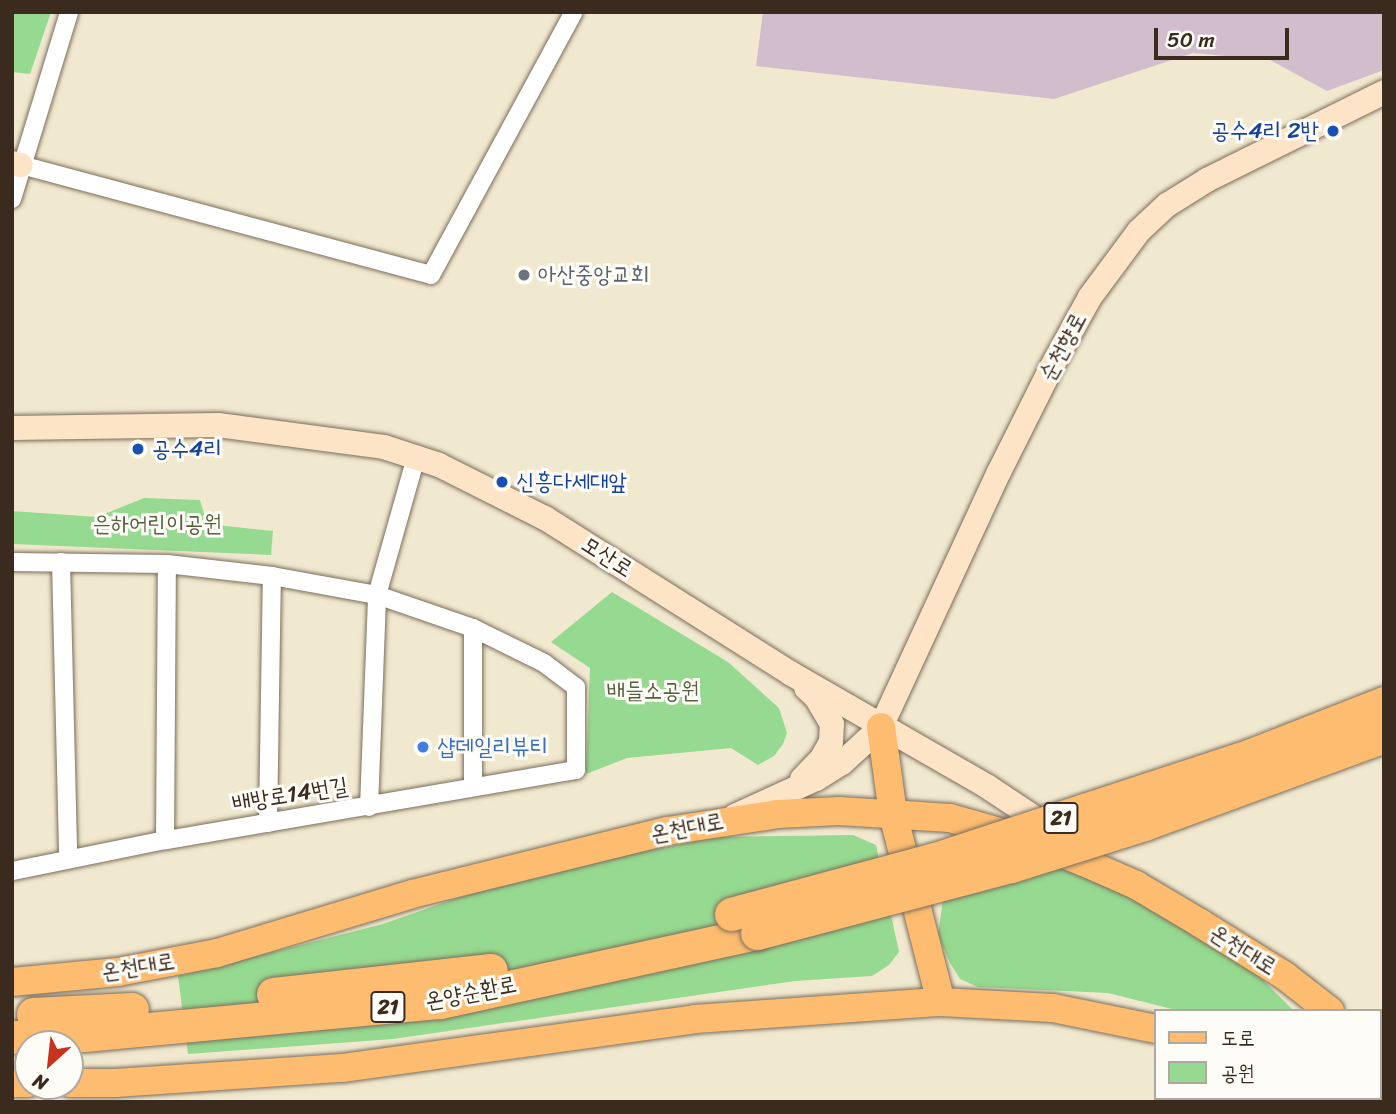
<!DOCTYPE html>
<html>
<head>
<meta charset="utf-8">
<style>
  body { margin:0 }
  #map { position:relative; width:1396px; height:1114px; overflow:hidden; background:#f1e9cf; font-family:Sriracha,"Poor Story",sans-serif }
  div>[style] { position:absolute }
  .industrial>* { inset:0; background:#d1bdcc }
  .green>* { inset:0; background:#96d990 }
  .roads { filter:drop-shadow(0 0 2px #7b6d5c) drop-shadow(0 0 2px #7b6d5c) }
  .street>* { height:18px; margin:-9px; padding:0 9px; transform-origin:9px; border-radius:9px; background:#fff }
  .secondary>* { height:24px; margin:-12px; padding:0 12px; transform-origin:12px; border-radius:12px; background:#fee4c6 }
  .primary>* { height:28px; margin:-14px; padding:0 14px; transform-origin:14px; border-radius:14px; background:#fdbc70 }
  .highway>* { height:33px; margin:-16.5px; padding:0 16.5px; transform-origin:16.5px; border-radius:16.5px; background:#fdbc70 }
  .bridges { filter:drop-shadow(0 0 2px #7b6d5c) drop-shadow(0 0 2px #7b6d5c) }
  .highway-bridge>* { height:33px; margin:-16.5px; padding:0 16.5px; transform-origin:16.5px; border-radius:16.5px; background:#fdbc70 }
  .dots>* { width:19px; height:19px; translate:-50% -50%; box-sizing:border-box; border:4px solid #fdfcf7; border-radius:50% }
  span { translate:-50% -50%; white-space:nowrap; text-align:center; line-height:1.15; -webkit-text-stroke:6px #fdfcf7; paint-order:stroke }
  .shield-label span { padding:2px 5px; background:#fdfcf7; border:2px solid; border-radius:5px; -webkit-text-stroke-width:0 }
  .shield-label { font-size:21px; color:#3b2a1e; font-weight:700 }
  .transit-label { font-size:23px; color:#164399 }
  .right { translate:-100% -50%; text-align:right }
  .left { translate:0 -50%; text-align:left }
  .worship-label { font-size:23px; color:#5b616d }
  .street-label { font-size:23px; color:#3b2a1e }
  .park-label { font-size:23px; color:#565f40 }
  .shop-label { font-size:23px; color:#366cbe }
  .frame { position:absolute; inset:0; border:14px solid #3b2a1e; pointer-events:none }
  .legend { position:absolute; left:1154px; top:1009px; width:228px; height:91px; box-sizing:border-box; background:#fdfcf7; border:2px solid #afa8a0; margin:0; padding:9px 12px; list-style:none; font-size:21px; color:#3b2a1e }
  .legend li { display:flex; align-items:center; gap:14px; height:35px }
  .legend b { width:35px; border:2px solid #afa8a0 }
  .north { position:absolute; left:14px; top:1030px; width:70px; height:70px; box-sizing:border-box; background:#fdfcf7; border:2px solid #afa8a0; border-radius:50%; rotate:207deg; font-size:19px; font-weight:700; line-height:28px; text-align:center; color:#3b2a1e }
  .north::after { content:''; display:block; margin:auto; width:24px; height:32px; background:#c8321e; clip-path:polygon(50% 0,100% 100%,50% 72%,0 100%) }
  .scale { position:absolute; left:1154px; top:28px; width:135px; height:32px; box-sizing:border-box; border:4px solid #3b2a1e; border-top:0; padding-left:9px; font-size:21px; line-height:24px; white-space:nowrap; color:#3b2a1e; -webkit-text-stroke:5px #fdfcf7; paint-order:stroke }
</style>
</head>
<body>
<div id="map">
  <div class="industrial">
    <div style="clip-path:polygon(763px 12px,1384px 12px,1384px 70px,1327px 91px,1270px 60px,1193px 53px,1054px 99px,756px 66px)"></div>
  </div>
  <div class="green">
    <div style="clip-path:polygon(12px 12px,51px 12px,30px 74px,12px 72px)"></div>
    <div style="clip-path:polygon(144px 498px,200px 500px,207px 524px,273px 531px,271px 555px,12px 544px,12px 511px,97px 517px)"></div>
    <div style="clip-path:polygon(612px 592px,728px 662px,779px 708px,787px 733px,783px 744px,774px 756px,758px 765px,731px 748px,627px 758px,586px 774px,590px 668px,551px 642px)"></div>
    <div style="clip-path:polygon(853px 835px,876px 845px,899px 952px,889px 965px,872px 976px,795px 981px,393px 1039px,188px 1054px,178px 976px,383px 924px,477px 891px,605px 859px,718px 837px)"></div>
    <div style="clip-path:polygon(984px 839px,1124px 893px,1243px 960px,1294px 1011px,1180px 1011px,1108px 993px,978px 987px,960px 979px,950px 963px,938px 935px,949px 858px)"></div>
  </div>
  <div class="roads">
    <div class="street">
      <div style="left:21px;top:165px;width:424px;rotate:15deg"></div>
      <div style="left:431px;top:275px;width:299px;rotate:-61.5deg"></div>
      <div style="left:12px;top:199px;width:195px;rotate:-73deg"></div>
      <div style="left:12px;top:562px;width:155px;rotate:0.7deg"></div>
      <div style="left:167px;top:564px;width:106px;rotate:6.5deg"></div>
      <div style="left:272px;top:576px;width:107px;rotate:10.3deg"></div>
      <div style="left:377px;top:595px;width:102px;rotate:19deg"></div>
      <div style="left:473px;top:628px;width:79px;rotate:26.2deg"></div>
      <div style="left:544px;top:663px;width:40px;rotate:37deg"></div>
      <div style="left:576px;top:687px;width:83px;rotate:90deg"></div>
      <div style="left:576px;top:770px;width:417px;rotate:170.3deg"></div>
      <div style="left:165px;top:840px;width:156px;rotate:168.5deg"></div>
      <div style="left:61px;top:562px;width:297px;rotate:88.6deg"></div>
      <div style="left:473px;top:787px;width:159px;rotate:-90deg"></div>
      <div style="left:369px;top:807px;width:212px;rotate:-87.8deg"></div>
      <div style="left:377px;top:595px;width:143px;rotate:-74.2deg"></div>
      <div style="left:268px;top:823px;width:247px;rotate:-89.1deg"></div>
      <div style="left:165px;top:840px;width:276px;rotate:-89.6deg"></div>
    </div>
    <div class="secondary">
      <div style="left:12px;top:163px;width:9px;rotate:13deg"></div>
      <div style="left:12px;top:428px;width:206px;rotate:-0.8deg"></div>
      <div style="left:218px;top:425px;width:167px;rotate:7.5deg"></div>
      <div style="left:384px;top:447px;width:58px;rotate:18.1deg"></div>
      <div style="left:439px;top:465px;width:119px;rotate:26.6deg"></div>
      <div style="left:545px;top:518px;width:290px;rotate:32.3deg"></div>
      <div style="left:790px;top:673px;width:228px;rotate:29.9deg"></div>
      <div style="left:988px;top:787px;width:78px;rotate:33.5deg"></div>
      <div style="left:802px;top:779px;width:29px;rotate:-46deg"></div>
      <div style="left:822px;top:758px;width:18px;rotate:-61deg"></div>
      <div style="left:831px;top:742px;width:18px;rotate:-87deg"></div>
      <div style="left:832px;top:724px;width:31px;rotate:-121deg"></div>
      <div style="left:816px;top:697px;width:13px;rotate:-138deg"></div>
      <div style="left:735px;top:816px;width:89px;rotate:-24.6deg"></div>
      <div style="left:816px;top:779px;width:31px;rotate:-32deg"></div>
      <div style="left:842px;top:763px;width:53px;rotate:-42.7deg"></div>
      <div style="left:881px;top:727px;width:281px;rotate:-65.2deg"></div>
      <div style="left:999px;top:472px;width:114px;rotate:-63.4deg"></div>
      <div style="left:1050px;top:370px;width:83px;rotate:-61.3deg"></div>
      <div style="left:1090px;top:297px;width:82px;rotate:-53.4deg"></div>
      <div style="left:1139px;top:231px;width:38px;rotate:-43deg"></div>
      <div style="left:1167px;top:205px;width:47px;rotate:-32deg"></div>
      <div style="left:1207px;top:180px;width:198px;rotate:-26.4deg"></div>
    </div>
    <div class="primary">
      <div style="left:881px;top:727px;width:88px;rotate:82.1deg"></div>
      <div style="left:893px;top:814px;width:194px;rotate:75.7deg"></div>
      <div style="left:12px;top:982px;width:106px;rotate:-5.4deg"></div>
      <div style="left:118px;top:972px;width:101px;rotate:-10.9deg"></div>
      <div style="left:217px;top:953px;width:204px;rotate:-16.8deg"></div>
      <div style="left:412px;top:894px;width:263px;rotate:-13.9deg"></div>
      <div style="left:667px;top:831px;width:112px;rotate:-8.7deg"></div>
      <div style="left:778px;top:814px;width:61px;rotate:-2.8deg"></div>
      <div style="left:839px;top:811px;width:111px;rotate:3.6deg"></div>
      <div style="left:950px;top:818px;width:87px;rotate:15.9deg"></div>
      <div style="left:1034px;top:842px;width:56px;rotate:22deg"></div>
      <div style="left:1086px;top:863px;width:55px;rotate:23.7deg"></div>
      <div style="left:1136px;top:885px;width:74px;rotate:30.7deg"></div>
      <div style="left:1200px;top:923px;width:100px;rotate:31.9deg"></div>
      <div style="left:1285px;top:976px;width:57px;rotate:37.9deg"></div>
      <div style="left:1380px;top:1053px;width:6px;rotate:45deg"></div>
      <div style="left:12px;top:1083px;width:16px"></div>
      <div style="left:70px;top:1083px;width:45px"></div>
      <div style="left:115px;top:1083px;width:228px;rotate:-3.8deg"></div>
      <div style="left:343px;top:1068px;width:355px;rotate:-7.9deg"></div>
      <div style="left:695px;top:1019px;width:247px;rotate:-4deg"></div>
      <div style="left:941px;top:1002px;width:112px;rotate:3.1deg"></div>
      <div style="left:1053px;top:1008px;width:105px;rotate:11.5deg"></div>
      <div style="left:1344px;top:1098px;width:6px;rotate:39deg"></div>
    </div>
    <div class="highway">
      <div style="left:273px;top:994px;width:219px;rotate:-6.3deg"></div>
      <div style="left:33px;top:1014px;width:99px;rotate:-2.9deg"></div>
      <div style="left:12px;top:1037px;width:72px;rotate:-1.6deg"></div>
      <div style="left:84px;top:1035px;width:358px;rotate:-5.3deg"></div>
      <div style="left:440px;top:1002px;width:324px;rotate:-12.3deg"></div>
    </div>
  </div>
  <div class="bridges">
    <div class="highway-bridge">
      <div style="left:731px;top:914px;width:211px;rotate:-15.1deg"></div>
      <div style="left:935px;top:859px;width:333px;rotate:-18.2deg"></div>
      <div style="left:1251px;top:755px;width:143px;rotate:-21.4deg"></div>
      <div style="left:757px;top:933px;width:263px;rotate:-14.8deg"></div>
      <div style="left:1011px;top:866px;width:139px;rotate:-17.5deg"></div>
      <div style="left:1144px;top:824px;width:256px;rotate:-20.1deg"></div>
    </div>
  </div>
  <div class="dots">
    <div style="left:1333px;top:131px;background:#1a4fb4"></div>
    <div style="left:524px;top:275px;background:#6b7280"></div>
    <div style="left:138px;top:449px;background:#1a4fb4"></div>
    <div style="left:502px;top:482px;background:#1a4fb4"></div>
    <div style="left:423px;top:747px;background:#3f7fe0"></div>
  </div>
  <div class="shield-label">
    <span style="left:1061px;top:818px">21</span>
    <span style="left:388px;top:1007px">21</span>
  </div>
  <div class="transit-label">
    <span class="right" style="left:1319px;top:131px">공수4리 2반</span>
    <span class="left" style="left:152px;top:449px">공수4리</span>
    <span class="left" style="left:516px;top:482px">신흥다세대앞</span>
  </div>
  <div class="worship-label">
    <span class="left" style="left:538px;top:275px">아산중앙교회</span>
  </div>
  <div class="street-label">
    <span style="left:1063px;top:347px;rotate:-62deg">순천향로</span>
    <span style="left:607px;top:557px;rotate:32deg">모산로</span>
    <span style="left:290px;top:795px;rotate:-9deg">배방로14번길</span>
    <span style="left:687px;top:828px;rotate:-11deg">온천대로</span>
    <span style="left:1243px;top:950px;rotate:32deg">온천대로</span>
    <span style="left:138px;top:967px;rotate:-9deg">온천대로</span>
    <span style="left:471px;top:993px;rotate:-11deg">온양순환로</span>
  </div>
  <div class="park-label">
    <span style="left:157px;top:524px">은하어린이공원</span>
    <span style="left:653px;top:691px">배들소공원</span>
  </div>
  <div class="shop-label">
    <span class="left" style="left:437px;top:747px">샵데일리뷰티</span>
  </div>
  <div class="frame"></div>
  <ul class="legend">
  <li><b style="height:9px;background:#fdbc70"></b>도로</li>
  <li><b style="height:19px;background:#96d990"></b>공원</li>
  </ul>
  <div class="north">N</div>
  <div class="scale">50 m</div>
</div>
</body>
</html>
